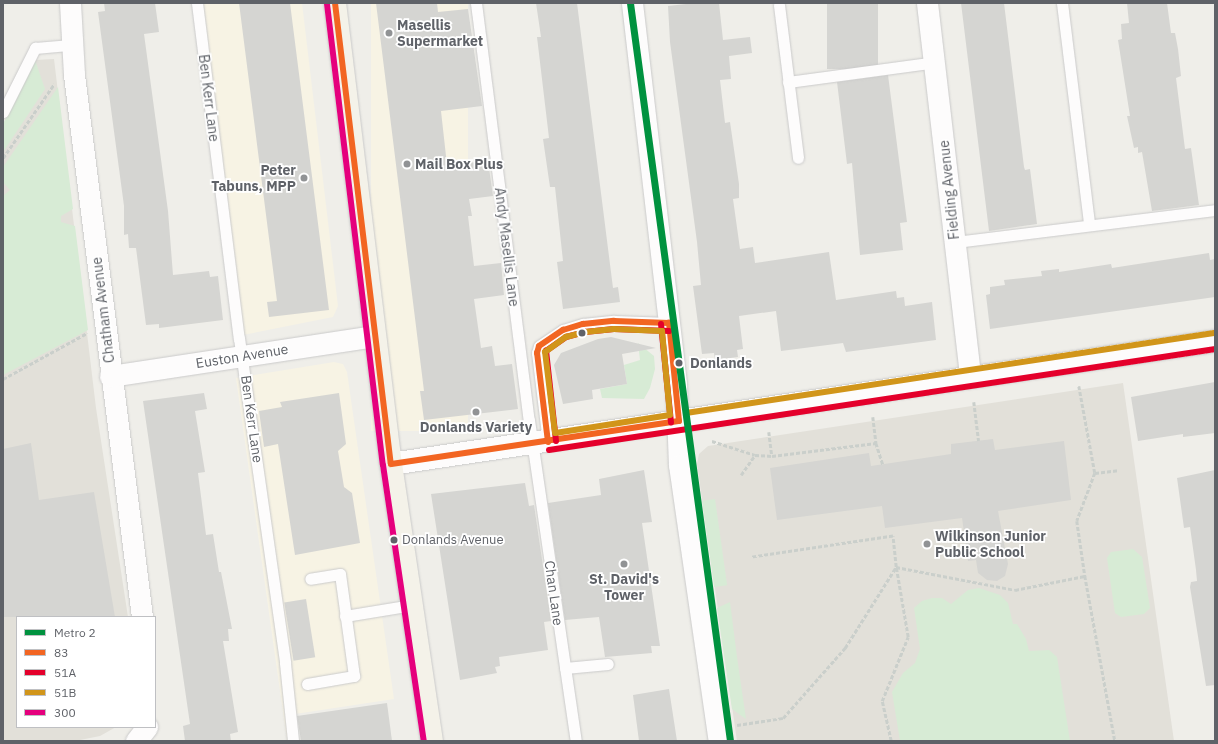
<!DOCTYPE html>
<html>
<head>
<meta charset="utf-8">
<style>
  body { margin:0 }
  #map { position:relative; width:1218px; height:744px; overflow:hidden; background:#efeee9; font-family:"IBM Plex Sans",sans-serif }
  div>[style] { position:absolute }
  .commercial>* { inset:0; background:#f7f3e4; transform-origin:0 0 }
  .education>* { inset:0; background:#e2e0d9 }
  .green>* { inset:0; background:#d7ebd5; transform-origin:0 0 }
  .building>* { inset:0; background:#d5d5d2; transform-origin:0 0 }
  .path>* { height:2.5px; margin-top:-1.25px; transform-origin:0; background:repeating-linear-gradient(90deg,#cacfcb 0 4px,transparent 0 6px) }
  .roads { filter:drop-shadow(0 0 1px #cacaca) drop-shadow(0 0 1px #cacaca) }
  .lane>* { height:11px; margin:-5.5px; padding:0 5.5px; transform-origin:5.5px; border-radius:5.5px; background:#fdfcfc }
  .street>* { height:21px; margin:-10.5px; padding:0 10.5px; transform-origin:10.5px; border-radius:10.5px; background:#fdfcfc }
  .secondary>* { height:22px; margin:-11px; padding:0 11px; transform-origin:11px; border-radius:11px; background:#fdfcfc }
  .primary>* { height:22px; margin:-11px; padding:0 11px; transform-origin:11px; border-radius:11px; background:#f4f2e9 }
  .bus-1>* { height:6px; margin:-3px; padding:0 3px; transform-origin:3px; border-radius:3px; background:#f26522 }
  .bus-2>* { height:6px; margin:-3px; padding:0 3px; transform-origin:3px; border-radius:3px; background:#e4002b }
  .bus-3>* { height:6px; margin:-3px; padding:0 3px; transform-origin:3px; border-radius:3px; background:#d1951a }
  .bus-4>* { height:6px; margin:-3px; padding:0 3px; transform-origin:3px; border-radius:3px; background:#e5007d }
  .metro-1>* { height:7px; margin:-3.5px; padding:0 3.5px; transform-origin:3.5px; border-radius:3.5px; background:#00923f }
  .dots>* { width:11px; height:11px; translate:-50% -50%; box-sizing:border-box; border:2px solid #fff; border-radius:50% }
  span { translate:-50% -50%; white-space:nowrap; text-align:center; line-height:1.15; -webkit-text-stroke:3.5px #fff; paint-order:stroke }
  .bus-label { font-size:13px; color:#5f6268 }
  .left { translate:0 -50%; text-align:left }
  .poi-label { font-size:14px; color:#5f6268; font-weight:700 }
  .right { translate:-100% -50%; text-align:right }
  .street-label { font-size:14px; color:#5f6268 }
  .stop-label { font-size:14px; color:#5f6268; font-weight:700 }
  .frame { position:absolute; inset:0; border:4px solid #5f6268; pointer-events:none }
  .legend { position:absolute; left:16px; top:616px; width:140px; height:112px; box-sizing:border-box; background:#fff; border:1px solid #bfc0c3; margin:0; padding:5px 7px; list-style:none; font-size:12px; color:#5f6268 }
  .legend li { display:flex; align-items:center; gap:8px; height:20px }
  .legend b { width:20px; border:1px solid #bfc0c3 }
</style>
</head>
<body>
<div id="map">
  <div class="commercial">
    <div style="clip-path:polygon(197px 3px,302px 3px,338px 306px,333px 317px,243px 335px)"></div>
    <div style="left:371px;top:3px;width:97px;height:428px"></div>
    <div style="clip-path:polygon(334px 362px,343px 364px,347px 372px,394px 699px,295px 714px,298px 741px,287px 741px,236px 378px)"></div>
  </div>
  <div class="education">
    <div style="clip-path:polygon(54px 59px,96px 408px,128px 617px,17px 617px,17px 727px,116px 727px,100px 736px,75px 741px,3px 741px,3px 124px,35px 60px)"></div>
    <div style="clip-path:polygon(1123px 383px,1174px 741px,737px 741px,697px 464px,699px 454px,708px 446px)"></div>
  </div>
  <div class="green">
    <div style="clip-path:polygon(35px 60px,45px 89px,3px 152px,3px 124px)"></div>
    <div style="clip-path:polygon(58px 87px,73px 209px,61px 216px,61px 222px,75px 226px,88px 330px,3px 375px,3px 196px,10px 190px,3px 182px,3px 167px)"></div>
    <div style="clip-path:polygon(638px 343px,654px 356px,655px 369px,650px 388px,644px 399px,602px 398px,600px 389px,627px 384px,624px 365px,640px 360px)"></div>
    <div style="left:715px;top:499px;width:87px;height:13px;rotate:82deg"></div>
    <div style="clip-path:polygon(1133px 549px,1142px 557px,1150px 608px,1144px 614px,1121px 617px,1115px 613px,1107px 558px,1111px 552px)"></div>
    <div style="clip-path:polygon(979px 588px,1000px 595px,1008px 603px,1013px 624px,1017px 624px,1026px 639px,1029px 651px,1049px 650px,1057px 657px,1070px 741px,900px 741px,892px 692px,903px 673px,915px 663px,920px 649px,914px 608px,922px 601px,932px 598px,942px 598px,951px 604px,968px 590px)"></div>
    <div style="clip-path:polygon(730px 602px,737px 657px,746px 719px,732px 709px,717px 608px)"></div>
  </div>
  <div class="building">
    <div style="clip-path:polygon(104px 3px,155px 3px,159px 32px,144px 34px,168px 211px,173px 275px,209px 271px,210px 277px,218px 276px,223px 320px,159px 328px,159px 324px,146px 325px,136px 248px,129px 248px,128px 234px,124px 235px,124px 206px,98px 12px,105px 11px)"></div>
    <div style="clip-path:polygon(239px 3px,290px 3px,329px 310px,269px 317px,267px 302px,277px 301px)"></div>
    <div style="clip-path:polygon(376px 3px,437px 3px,438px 12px,468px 9px,482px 106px,441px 111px,447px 165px,488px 161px,493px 196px,469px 199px,472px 216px,468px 216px,474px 266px,501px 263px,504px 295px,474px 299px,481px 348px,492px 346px,495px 366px,512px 364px,518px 409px,424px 420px,420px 391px,424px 391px)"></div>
    <div style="clip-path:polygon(536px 3px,577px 3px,613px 288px,618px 287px,620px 302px,563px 309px,557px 262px,563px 261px,555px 187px,550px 187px,543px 139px,549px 138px,537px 37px,541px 37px)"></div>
    <div style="clip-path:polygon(695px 3px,719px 3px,723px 40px,750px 37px,752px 53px,729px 56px,731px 79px,720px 80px,725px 123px,730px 122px,739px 184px,739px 198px,733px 199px,740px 249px,753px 247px,755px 263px,829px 252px,836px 300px,896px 291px,897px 298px,904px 297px,905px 306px,932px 302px,936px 340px,846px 352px,843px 343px,781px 351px,776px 311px,739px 316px,743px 349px,737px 350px,738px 357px,715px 360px,714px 353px,702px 354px,693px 286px,701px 285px,697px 242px,670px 42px,668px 6px)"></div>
    <div style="left:827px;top:3px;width:51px;height:66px"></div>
    <div style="clip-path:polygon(961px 3px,1004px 3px,1024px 167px,1025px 170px,1030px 169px,1037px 224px,989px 231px)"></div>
    <div style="clip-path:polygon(1127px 3px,1167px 3px,1171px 33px,1175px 33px,1178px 49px,1181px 76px,1176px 78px,1185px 149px,1191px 148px,1199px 205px,1152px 211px,1142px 152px,1138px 153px,1138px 147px,1134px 148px,1127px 116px,1130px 116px,1118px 40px,1122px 39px,1121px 24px,1129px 23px)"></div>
    <div style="clip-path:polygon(888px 75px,907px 222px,900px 223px,903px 250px,860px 255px,852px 163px,847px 164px,837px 82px)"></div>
    <div style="clip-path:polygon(1209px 253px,1210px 260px,1215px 259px,1215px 297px,990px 329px,986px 295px,990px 294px,990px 287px,1005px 285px,1004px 280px,1042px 276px,1041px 271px,1059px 269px,1059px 272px,1111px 264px,1112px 268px)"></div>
    <div style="clip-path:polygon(611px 337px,656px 348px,622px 354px,627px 384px,592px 390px,593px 399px,563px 404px,554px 365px,561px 353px,598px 339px)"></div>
    <div style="clip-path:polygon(1215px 382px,1215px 433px,1183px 437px,1183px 434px,1138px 441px,1131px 397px)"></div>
    <div style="clip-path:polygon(204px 393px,207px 409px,195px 411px,205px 472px,198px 473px,206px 535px,213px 534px,219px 572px,221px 572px,232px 629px,228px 629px,229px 641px,223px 641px,238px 732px,230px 734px,231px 741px,185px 741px,183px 726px,190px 724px,143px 401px)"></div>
    <div style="clip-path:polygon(339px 393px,346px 444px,338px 451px,344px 487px,352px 493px,360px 543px,295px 555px,278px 444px,264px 447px,259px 411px,282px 407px,280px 402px)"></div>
    <div style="clip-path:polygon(993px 439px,995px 450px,1064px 441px,1071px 500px,998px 511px,1008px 564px,1005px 576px,997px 581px,987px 580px,978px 573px,976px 560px,968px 561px,962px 518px,885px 528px,882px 506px,777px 520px,770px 468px,869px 453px,871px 466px,951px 454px,951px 444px)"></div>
    <div style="clip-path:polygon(31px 443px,39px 500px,94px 492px,115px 617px,3px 617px,3px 449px)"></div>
    <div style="clip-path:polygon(644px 470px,652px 522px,642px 523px,660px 646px,651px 646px,652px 653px,605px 657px,599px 617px,565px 620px,548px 503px,601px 495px,599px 479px)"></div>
    <div style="clip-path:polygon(1215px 470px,1215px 685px,1206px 686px,1190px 587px,1191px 582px,1197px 581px,1196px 570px,1190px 527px,1184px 528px,1177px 478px)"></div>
    <div style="clip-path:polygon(525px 483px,529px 506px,534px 505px,551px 621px,544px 622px,548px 650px,499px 657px,500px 666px,495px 667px,497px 673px,460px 680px,431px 494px)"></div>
    <div style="left:306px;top:599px;width:59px;height:22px;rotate:81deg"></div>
    <div style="clip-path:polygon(669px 689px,677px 741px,639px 741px,633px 695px)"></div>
    <div style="clip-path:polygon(387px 703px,392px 741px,301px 741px,297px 716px)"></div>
  </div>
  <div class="path">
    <div style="left:3px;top:158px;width:90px;rotate:-55.4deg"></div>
    <div style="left:3px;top:379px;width:96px;rotate:-28.7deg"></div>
    <div style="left:1079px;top:386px;width:88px;rotate:79.6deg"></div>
    <div style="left:1095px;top:473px;width:51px;rotate:110.6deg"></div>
    <div style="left:1077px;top:521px;width:56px;rotate:81.7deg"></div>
    <div style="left:974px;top:402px;width:39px;rotate:83deg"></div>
    <div style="left:873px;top:417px;width:26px;rotate:83deg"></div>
    <div style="left:876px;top:443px;width:23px;rotate:72deg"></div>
    <div style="left:769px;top:432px;width:24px;rotate:83deg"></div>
    <div style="left:712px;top:441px;width:45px;rotate:18deg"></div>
    <div style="left:1095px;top:473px;width:23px;rotate:-7deg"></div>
    <div style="left:741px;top:475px;width:24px;rotate:-55deg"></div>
    <div style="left:755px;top:455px;width:17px;rotate:3deg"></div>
    <div style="left:772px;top:456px;width:105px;rotate:-7.1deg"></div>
    <div style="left:737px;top:725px;width:47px;rotate:-8.7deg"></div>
    <div style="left:783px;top:718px;width:94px;rotate:-48.5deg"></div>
    <div style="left:845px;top:648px;width:96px;rotate:-57.8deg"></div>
    <div style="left:896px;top:567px;width:31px;rotate:-96deg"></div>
    <div style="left:893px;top:536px;width:143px;rotate:171.5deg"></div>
    <div style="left:891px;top:741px;width:41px;rotate:-102.7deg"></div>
    <div style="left:882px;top:701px;width:69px;rotate:-67.9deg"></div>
    <div style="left:908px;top:637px;width:71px;rotate:-99.7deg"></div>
    <div style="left:896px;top:567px;width:121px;rotate:10.9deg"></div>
    <div style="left:1015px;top:590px;width:71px;rotate:-11.3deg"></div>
    <div style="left:1085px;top:576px;width:168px;rotate:79.7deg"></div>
  </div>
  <div class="roads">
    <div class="lane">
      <div style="left:197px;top:3px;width:338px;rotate:82.9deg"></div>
      <div style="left:239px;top:338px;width:328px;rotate:81.9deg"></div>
      <div style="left:285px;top:663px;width:78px;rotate:84.1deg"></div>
      <div style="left:476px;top:3px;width:420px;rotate:82.8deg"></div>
      <div style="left:529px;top:420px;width:324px;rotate:81.7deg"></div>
      <div style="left:1062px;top:3px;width:223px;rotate:83deg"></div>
      <div style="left:779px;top:5px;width:154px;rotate:82.9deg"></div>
      <div style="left:788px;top:82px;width:148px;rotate:-7.7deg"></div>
      <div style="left:3px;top:112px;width:72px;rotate:-63.4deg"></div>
      <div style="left:35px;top:48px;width:36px;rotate:-5deg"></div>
      <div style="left:955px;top:242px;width:262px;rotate:-7deg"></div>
      <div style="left:548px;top:442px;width:90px;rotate:-97deg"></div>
      <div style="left:537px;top:353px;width:7px;rotate:-74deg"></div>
      <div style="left:539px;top:346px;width:29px;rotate:-34deg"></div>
      <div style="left:563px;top:330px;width:21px;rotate:-17deg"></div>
      <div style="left:583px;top:324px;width:31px;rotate:-6deg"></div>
      <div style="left:614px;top:321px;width:55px;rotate:2.1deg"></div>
      <div style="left:345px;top:616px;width:68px;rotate:-9.3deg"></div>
      <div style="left:565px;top:668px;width:43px;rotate:-5.3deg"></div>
      <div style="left:307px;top:684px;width:48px;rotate:-9.7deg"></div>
      <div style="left:354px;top:676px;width:103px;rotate:-97.8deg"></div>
      <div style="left:340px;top:574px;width:30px;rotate:171deg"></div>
    </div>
    <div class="street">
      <div style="left:70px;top:3px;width:72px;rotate:86.8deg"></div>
      <div style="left:74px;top:75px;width:546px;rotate:82.85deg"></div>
      <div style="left:632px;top:3px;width:384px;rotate:83.4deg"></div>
      <div style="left:676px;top:384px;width:81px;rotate:87.9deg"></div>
      <div style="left:679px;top:465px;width:279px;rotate:81.8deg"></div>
      <div style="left:927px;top:3px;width:376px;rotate:83.4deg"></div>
      <div style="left:110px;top:376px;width:267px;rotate:-8.6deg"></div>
      <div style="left:136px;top:741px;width:18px;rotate:-52deg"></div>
    </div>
    <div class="secondary">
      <div style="left:391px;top:464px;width:833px;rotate:-8.49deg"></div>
    </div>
    <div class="primary">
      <div style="left:335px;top:3px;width:464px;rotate:83.1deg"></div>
      <div style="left:391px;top:464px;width:280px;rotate:81.6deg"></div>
    </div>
  </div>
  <div class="bus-1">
    <div style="left:335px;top:3px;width:464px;rotate:83.1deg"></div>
    <div style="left:548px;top:442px;width:90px;rotate:-97deg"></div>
    <div style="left:537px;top:353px;width:7px;rotate:-74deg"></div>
    <div style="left:539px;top:346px;width:29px;rotate:-34deg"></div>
    <div style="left:563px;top:330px;width:21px;rotate:-17deg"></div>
    <div style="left:583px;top:324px;width:31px;rotate:-6deg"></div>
    <div style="left:614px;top:321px;width:55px;rotate:2.1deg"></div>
    <div style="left:391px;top:464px;width:291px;rotate:-8.5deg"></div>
    <div style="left:679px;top:421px;width:99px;rotate:-95.8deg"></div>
  </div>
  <div class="bus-2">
    <div style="left:661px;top:324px;width:99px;rotate:84.2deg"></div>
    <div style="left:556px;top:441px;width:91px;rotate:-96.3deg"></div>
    <div style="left:546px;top:351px;width:24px;rotate:-35deg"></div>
    <div style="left:566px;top:337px;width:20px;rotate:-15deg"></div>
    <div style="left:585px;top:332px;width:29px;rotate:-6deg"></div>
    <div style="left:614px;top:329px;width:55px;rotate:2.1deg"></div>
    <div style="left:549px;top:450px;width:674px;rotate:-8.62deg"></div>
  </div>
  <div class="bus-3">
    <div style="left:614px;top:329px;width:48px;rotate:2.4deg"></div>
    <div style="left:662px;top:331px;width:84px;rotate:84.6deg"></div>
    <div style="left:670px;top:415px;width:116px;rotate:171.1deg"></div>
    <div style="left:555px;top:433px;width:82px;rotate:-97deg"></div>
    <div style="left:545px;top:352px;width:26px;rotate:-36deg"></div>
    <div style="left:566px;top:337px;width:20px;rotate:-15deg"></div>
    <div style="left:585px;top:332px;width:29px;rotate:-6deg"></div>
    <div style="left:686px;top:413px;width:534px;rotate:-8.62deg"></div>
  </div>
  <div class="bus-4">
    <div style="left:327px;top:4px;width:464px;rotate:83.1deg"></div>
    <div style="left:383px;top:465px;width:279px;rotate:81.6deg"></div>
  </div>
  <div class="metro-1">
    <div style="left:630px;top:3px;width:745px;rotate:82.28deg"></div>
  </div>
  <div class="dots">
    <div style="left:389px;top:33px;background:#919395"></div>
    <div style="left:407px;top:164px;background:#919395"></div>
    <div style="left:304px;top:178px;background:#919395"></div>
    <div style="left:582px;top:333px;background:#5f6268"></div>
    <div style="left:679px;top:363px;background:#5f6268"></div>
    <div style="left:476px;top:412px;background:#919395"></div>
    <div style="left:394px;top:540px;background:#5f6268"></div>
    <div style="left:927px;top:544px;background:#919395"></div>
    <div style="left:624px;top:564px;background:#919395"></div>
  </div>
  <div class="bus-label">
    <span class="left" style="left:402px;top:540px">Donlands Avenue</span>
  </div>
  <div class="poi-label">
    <span class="left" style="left:397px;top:33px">Masellis<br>Supermarket</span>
    <span class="left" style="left:415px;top:164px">Mail Box Plus</span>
    <span class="right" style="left:296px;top:178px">Peter<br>Tabuns, MPP</span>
    <span style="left:476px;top:427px">Donlands Variety</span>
    <span class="left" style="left:935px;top:544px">Wilkinson Junior<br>Public School</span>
    <span style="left:624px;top:587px">St. David's<br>Tower</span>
  </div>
  <div class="street-label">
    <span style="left:209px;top:98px;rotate:83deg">Ben Kerr Lane</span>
    <span style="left:949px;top:190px;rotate:-96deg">Fielding Avenue</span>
    <span style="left:507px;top:247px;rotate:83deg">Andy Masellis Lane</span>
    <span style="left:103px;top:310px;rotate:-97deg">Chatham Avenue</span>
    <span style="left:242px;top:356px;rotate:-9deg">Euston Avenue</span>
    <span style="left:252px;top:419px;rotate:82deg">Ben Kerr Lane</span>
    <span style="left:554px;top:593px;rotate:82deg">Chan Lane</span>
  </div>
  <div class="stop-label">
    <span class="left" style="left:690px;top:363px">Donlands</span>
  </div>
  <div class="frame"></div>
  <ul class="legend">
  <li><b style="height:5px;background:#00923f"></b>Metro 2</li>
  <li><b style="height:5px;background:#f26522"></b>83</li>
  <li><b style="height:5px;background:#e4002b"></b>51A</li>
  <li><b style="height:5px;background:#d1951a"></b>51B</li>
  <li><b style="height:5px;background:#e5007d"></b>300</li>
  </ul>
</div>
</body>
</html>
